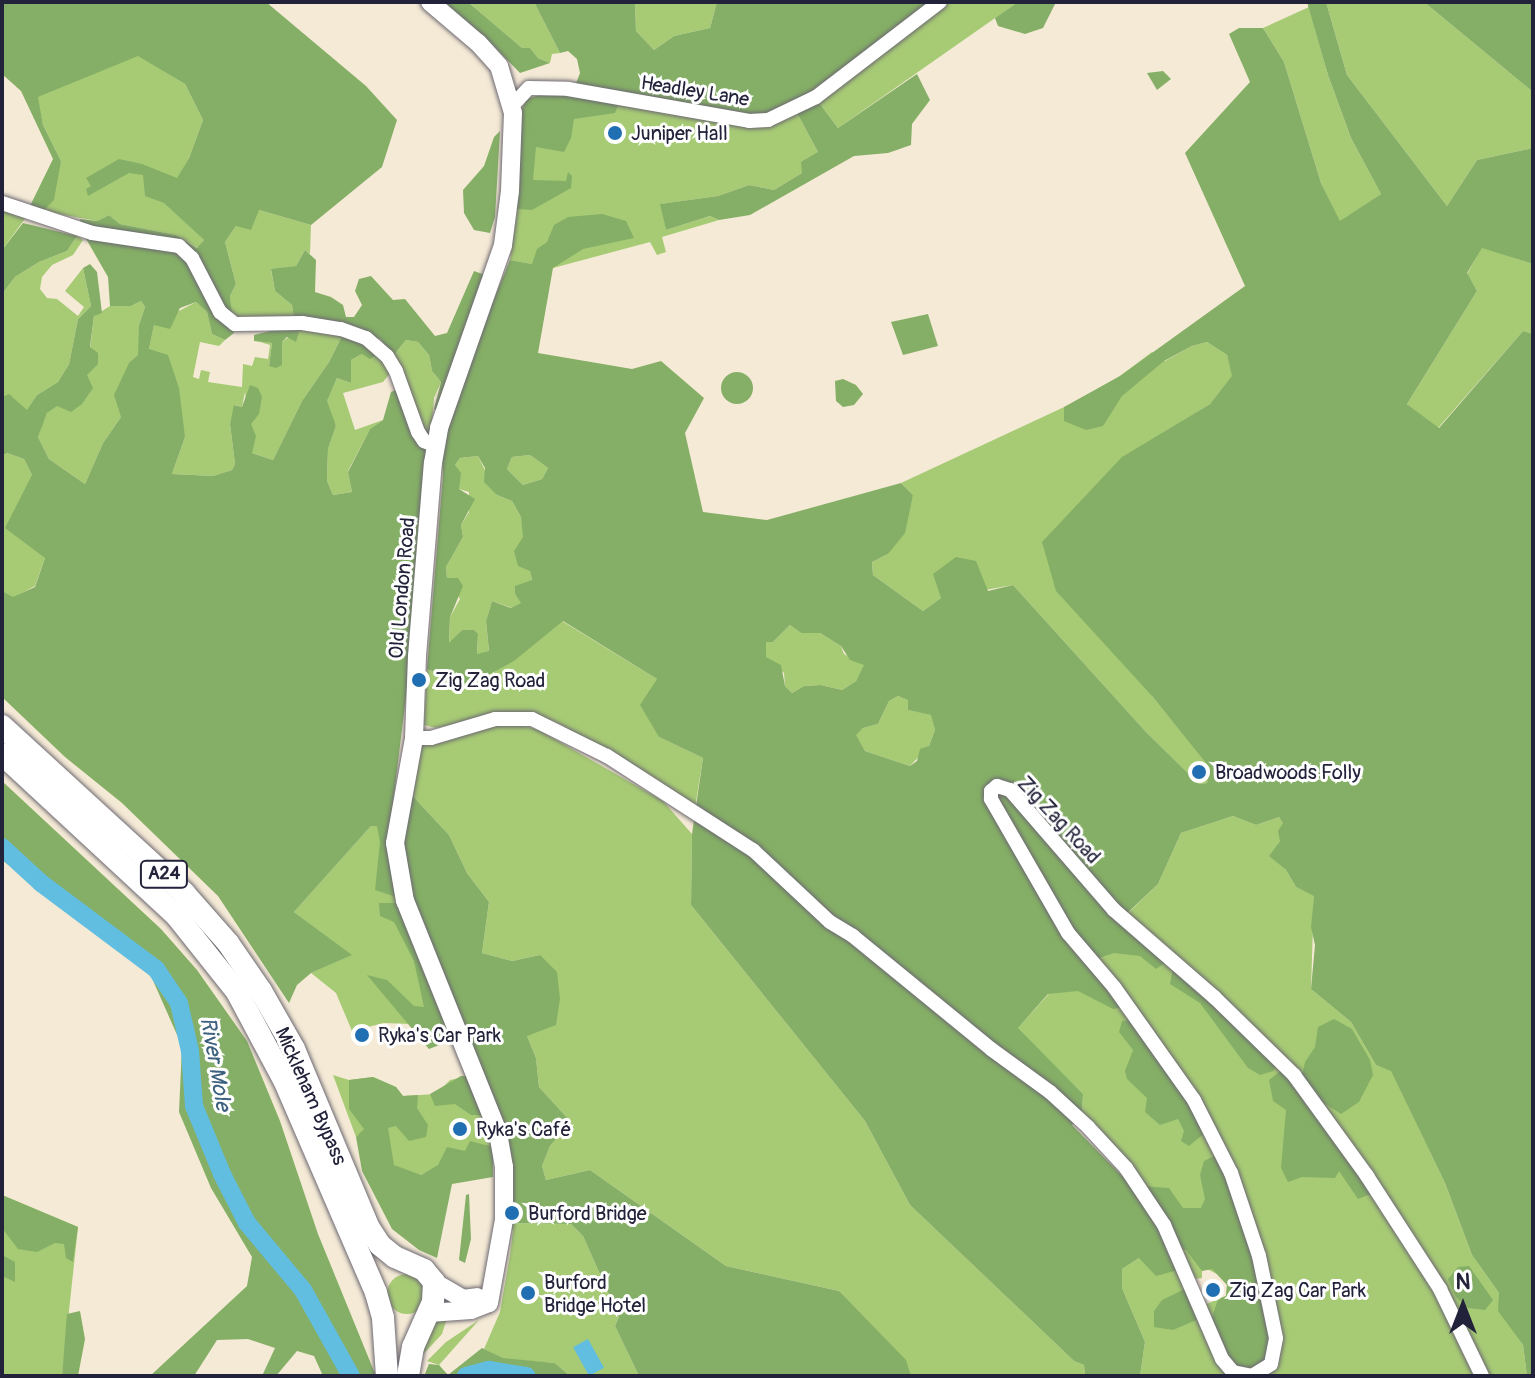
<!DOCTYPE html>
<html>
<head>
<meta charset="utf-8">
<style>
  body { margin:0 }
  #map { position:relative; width:1535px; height:1378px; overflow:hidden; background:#f5ead6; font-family:Pangolin,sans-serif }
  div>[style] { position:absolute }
  .green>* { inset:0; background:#a7cb75 }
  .round { border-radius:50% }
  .forest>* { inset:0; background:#85af66 }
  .water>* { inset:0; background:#62bee0; transform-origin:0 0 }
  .river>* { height:18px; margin:-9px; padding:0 9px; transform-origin:9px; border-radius:9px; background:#62bee0 }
  .roads { filter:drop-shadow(0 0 2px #6c6871) drop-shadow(0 0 2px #6c6871) }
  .minor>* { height:14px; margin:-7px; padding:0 7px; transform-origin:7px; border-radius:7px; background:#fff }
  .major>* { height:18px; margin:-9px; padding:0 9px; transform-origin:9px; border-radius:9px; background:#fff }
  .highway>* { height:22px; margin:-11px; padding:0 11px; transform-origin:11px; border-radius:11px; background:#fff }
  .dots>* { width:22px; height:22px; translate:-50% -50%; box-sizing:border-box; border:4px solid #fff; border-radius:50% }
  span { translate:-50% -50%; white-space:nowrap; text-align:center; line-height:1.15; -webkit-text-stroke:6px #fff; paint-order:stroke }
  .shield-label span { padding:2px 6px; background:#fff; border:2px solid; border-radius:6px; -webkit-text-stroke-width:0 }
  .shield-label { font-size:18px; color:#22223b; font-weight:700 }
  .street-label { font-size:20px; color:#22223b }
  .poi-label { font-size:20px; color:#22223b }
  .left { translate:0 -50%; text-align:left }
  .water-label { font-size:22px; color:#3c607d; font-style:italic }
  .frame { position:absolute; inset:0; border:4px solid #22223b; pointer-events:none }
  .north { position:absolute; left:1423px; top:1266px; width:80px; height:80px; -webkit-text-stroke:6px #fff; paint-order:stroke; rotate:0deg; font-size:22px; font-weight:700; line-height:32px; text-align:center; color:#22223b }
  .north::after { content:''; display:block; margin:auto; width:28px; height:36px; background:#22223b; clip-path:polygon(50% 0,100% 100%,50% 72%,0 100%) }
</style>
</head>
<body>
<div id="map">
  <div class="green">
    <div style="clip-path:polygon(468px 2px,534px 2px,560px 53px,552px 54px,550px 63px,538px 58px,530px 48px,522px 48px)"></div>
    <div style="clip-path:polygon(635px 2px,717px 2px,710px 28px,674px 36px,654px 50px,636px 31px)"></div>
    <div style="clip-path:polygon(946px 2px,1018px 2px,838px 128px,817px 100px)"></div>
    <div style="clip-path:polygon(1326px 2px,1424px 2px,1533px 92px,1533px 148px,1477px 160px,1447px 206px,1347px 75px)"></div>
    <div style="clip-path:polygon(1309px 7px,1328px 75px,1351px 138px,1381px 194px,1340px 222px,1321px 183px,1284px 62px,1263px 28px)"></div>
    <div style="clip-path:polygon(138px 55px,185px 84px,203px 120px,189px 158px,164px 202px,204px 240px,198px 248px,176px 235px,120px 224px,109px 215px,97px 221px,43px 211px,61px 161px,43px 125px,37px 97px)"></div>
    <div style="clip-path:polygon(527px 99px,797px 113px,818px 152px,802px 173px,774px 190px,749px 185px,718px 196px,661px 204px,666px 230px,710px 216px,719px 220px,662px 237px,666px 252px,657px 255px,650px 242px,553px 268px,510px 260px,517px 213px,520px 114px)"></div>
    <div style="clip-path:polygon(2px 206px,27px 216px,2px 250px)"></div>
    <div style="clip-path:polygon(259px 210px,311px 225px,310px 254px,305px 250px,296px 266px,271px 270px,275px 291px,292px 305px,294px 318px,244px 321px,231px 312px,230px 296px,236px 284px,225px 242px,236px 226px)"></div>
    <div style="clip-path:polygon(77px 236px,83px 240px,73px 255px,52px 265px,42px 277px,40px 289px,47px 298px,57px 299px,78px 316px,84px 307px,65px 291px,83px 268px,91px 306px,78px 319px,69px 364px,58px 382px,37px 395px,27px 411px,9px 395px,2px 397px,2px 294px,15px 277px,39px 262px,67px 251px)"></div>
    <div style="clip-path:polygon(1482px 247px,1533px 264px,1533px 334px,1523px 331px,1438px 428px,1407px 404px,1477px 291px,1467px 274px)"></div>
    <div style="clip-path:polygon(141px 301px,145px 307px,139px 325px,139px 355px,121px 417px,103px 443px,85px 484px,49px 459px,38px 437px,42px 424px,47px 413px,87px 375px,94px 316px,110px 306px,131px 306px)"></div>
    <div style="clip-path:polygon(196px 302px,207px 312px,212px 334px,225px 340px,219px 346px,200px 342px,193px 377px,199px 379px,201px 370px,210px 372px,208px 382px,242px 387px,243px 364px,252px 366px,255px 357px,268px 359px,270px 345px,257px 341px,272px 343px,269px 366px,282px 365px,282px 342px,300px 329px,342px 336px,329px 362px,302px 401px,273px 460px,252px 453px,245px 392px,242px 407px,235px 405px,230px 424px,235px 464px,232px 470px,213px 476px,172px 474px,185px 437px,149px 349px,154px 324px)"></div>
    <div style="clip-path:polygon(406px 340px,418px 342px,429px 355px,432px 371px,441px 382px,434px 398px,431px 438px,422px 434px,402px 367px,394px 355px)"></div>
    <div style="clip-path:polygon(1207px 342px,1227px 355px,1233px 376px,1210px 404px,1122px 458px,1152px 696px,1211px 768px,1207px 783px,1199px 784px,1146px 732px,1013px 585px,941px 598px,923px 611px,873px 575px,872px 562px,888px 554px,913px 495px,901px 483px,1077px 401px,1120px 376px,1152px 352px,1165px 361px,1192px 346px)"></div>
    <div style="clip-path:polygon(362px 354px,379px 354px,391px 372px,383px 382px,343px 393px,355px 430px,383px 420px,370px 429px,348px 471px,352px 492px,333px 495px,327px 481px,328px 449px,336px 426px,325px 405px,337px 378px,351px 383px,351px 360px)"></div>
    <div style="clip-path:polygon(7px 453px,24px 459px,32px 475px,45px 558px,35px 586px,13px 598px,2px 591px,2px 456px)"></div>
    <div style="clip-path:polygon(530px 455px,548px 468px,542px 479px,523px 485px,507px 469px,512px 457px)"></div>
    <div style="clip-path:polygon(478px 456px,497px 495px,512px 501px,521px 517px,532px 581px,515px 594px,522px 603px,512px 608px,492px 601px,486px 621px,489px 652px,477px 655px,478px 634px,462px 630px,449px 645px,450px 617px,460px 599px,447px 578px,446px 567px,463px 537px,461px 525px,469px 512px,469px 492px,459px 489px,455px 465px,460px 458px)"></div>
    <div style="clip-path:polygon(562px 621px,657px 679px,659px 737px,703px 758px,695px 808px,560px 724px,534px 713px,494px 715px,436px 728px,424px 725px,427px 669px,469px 685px,514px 660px)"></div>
    <div style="clip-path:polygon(790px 625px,801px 633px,820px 633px,841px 646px,844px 654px,865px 665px,856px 681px,842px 690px,821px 685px,804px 686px,792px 693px,785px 686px,784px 673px,766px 657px,766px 642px,773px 642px)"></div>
    <div style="clip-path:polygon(898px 696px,909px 700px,909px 710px,932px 715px,935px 730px,929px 746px,910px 766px,865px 751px,855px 735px,863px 728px,878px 724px,889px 701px)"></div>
    <div style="clip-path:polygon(506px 722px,537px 729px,663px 801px,692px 834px,691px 905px,865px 1121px,910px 1205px,1074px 1361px,1084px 1365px,1085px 1376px,911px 1376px,839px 1291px,726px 1266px,590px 1170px,546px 1180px,542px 1166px,550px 1146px,571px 1122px,539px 1087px,536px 1058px,527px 1036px,540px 955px,512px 961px,482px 953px,489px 902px,467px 873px,449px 835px,410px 793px,421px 746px)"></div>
    <div style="clip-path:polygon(1233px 816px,1256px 825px,1279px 817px,1284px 823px,1280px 841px,1270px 856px,1286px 870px,1296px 887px,1314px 895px,1311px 989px,1351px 1022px,1376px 1065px,1391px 1070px,1445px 1183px,1472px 1255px,1499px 1293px,1499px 1311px,1523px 1345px,1527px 1376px,1487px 1376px,1339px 1128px,1123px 918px,1158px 884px,1181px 833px)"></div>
    <div style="clip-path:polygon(390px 825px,424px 960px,429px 1049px,410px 1024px,384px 1023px,352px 1031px,336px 993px,311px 973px,351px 955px,294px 912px,371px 826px)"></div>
    <div style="clip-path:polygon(1118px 922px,1247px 1035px,1310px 1102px,1431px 1283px,1477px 1376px,1266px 1376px,1276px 1367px,1225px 1149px,1089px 949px)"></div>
    <div style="clip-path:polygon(1084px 955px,1123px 1007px,1218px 1154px,1266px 1288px,1211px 1321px,1206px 1304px,1226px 1296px,1227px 1285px,1221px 1276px,1207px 1269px,1202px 1271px,1202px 1278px,1195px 1279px,1161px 1212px,1082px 1114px,1083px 1094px,1017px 1029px)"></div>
    <div style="clip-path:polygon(333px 1075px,349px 1080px,373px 1077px,396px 1087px,403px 1096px,436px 1094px,450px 1080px,469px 1076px,493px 1147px,465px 1151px,421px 1175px,411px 1174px,394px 1165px,370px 1125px,356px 1137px)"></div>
    <div style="clip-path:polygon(2px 1195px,78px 1227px,62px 1376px,2px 1376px)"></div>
    <div style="clip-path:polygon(510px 1223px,571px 1224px,583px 1236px,619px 1317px,615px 1326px,639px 1376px,570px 1376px,555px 1363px,504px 1359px,484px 1349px,500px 1312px,510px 1255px,513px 1231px)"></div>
    <div style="clip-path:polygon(1139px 1258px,1182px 1269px,1231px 1376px,1140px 1376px,1145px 1342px,1122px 1288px,1122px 1269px)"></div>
    <div class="round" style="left:387px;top:1274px;width:40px;height:40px"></div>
    <div style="clip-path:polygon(448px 1315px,442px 1334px,417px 1361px,436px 1320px)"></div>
    <div style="clip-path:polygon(479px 1320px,439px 1365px,427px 1361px,446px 1342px)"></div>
  </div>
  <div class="forest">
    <div style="clip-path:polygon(2px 2px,266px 2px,366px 86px,397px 120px,382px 167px,311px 225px,259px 210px,251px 230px,236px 226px,225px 242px,236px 284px,230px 296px,234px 333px,225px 340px,212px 334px,207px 312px,196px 302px,180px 308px,170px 329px,154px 325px,149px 349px,168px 355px,179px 388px,185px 437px,172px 474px,213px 476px,232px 470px,235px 464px,230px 424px,234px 405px,242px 407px,250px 385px,258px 388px,262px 397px,259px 414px,251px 424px,256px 436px,252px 453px,273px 460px,302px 401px,329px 362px,342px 336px,366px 344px,379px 354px,370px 359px,362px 354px,351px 360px,351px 383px,337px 378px,327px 401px,336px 426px,328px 449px,327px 481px,333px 495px,352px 492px,348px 472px,370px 429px,383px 420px,391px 392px,400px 388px,429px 452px,424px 547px,393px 804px,396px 897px,375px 890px,380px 842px,377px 826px,371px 826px,294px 912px,352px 955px,311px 973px,297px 985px,289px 1003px,218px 896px,122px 803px,65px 757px,2px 697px,2px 591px,13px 597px,35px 587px,45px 558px,5px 528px,32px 475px,24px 459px,7px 453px,2px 456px,2px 397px,9px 394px,27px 410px,37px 395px,58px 382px,69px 364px,78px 319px,91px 306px,83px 268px,90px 264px,97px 272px,102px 313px,94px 316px,90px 347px,98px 353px,98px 364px,87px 375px,93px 388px,82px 404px,71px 412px,57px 406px,47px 413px,38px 437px,49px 459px,85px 484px,103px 443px,121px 417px,114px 395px,129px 363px,138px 355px,139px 325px,145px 307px,141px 301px,131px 306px,110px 306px,108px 277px,85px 237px,80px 219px,97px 221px,109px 215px,120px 224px,176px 235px,197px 248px,204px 240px,164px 203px,145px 196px,143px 175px,129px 173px,88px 196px,86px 189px,91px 186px,86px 178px,119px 159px,142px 164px,177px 178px,189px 158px,203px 120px,185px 84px,138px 56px,38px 97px,43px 125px,61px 161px,54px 200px,43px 211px,30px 206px,53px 159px,21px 91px,2px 74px)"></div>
    <div style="clip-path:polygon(442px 2px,468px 2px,522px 48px,530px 48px,538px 58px,550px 63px,520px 73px,484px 36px)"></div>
    <div style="clip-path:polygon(534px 2px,635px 2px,636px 31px,654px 50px,674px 36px,710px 28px,717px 2px,934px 2px,814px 95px,759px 117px,575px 86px,580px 73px,577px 59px,568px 51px,560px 53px)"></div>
    <div style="clip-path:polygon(1018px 2px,1056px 2px,1043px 28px,1025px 34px,998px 26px,995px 18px)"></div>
    <div style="clip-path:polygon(evenodd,1307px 2px,1326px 2px,1347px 75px,1447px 206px,1477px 160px,1533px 148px,1533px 264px,1482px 248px,1467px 273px,1477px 291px,1407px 404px,1439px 428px,1523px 331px,1533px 334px,1533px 1376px,1527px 1376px,1523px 1345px,1498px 1311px,1499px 1293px,1472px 1255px,1445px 1183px,1391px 1071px,1376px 1065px,1351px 1022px,1311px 989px,1315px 945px,1311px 927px,1314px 896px,1296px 887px,1286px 870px,1269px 856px,1280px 841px,1278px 831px,1283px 823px,1279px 817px,1256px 825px,1233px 816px,1181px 833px,1158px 884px,1118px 922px,1166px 962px,1156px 969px,1140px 956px,1114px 953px,1096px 959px,1123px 1007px,1113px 1009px,1078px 991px,1048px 994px,1018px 1028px,1083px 1094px,1082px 1114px,1072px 1125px,1133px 1187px,1182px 1269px,1156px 1276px,1139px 1258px,1122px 1269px,1122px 1288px,1145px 1342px,1140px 1376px,1085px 1376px,1084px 1365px,1074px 1361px,910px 1205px,865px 1121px,691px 905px,692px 834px,703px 758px,659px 737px,640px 705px,657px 679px,563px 621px,514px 661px,469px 685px,427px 669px,443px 475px,441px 437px,477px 340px,510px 260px,532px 264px,537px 249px,547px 242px,554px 225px,568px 217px,602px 214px,626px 221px,634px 238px,583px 249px,553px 268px,538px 353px,632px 369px,661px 361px,704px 398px,685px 433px,703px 512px,767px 520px,901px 483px,913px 495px,905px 533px,888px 554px,872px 562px,873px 575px,923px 611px,941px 598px,933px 574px,956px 557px,976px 561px,988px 591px,1013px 585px,1146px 732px,1199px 784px,1207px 783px,1210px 768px,1152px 696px,1056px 591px,1042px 542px,1122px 457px,1210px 404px,1232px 376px,1227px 355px,1207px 342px,1192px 346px,1164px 361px,1122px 396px,1103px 426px,1086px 430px,1064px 421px,1064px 407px,1120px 376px,1245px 286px,1185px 153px,1250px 82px,1229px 34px,1239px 28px,1263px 28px,1284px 62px,1321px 183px,1340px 221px,1381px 194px,1351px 138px,1328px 75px,1307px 2px,530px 455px,548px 468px,542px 479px,523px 485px,507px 469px,512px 457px,530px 455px,1307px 2px,478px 456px,485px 468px,484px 482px,497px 495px,512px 501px,521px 517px,523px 537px,514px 551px,518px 566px,530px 571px,532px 580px,515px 586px,515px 594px,521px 603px,511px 608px,492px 601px,486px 621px,489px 651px,477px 654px,478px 634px,474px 630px,462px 630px,449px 643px,450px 617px,463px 586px,458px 578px,447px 578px,446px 567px,463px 537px,461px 525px,475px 499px,459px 489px,461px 473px,455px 465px,460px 458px,478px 456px,1307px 2px,790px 625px,801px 633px,820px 633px,841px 646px,850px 660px,864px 665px,856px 681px,842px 690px,821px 685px,804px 686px,792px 693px,785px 686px,781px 665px,766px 657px,766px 642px,773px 642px,790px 625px,1307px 2px,898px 696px,908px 700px,908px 710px,931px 715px,935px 730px,929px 746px,920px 749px,917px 761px,910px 766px,865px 751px,856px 735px,863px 728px,878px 724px,889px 701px,898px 696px)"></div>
    <div style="clip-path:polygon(1424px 2px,1533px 2px,1533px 92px)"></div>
    <div style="clip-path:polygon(1163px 71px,1171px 79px,1157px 90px,1147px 73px)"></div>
    <div style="clip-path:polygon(917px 74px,930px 100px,912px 124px,911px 145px,888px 153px,854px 156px,750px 215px,719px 220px,710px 216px,666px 230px,660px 204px,718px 196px,749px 185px,774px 190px,802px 173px,801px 162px,818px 152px,797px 113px,817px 100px,838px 128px)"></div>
    <div style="clip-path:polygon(542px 94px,580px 95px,619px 103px,615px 113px,574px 119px,571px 138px,564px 152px,536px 147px,533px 180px,566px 181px,568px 172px,572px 176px,571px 188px,532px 210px,517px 209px,520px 114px,527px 99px)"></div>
    <div style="clip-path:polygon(500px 131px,495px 217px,490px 233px,474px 230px,464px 213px,463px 190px,484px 166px,494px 137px)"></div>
    <div style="clip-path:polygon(23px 223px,77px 236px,67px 251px,39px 262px,15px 277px,2px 294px,2px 250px)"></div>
    <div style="clip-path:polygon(305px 250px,316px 260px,315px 292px,331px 297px,343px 305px,346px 317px,354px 317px,362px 305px,355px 291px,359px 279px,371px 276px,393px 300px,405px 299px,435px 336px,447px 333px,474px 271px,488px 276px,441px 411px,434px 409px,441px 382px,432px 371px,429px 355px,418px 342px,406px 340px,394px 355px,380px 339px,294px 318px,292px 305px,275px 291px,271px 269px,296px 266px)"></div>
    <div style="clip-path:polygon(928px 314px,938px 346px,903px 355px,891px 322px)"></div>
    <div style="clip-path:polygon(278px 329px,300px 329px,296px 342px,287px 337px,282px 342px,282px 365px,276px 368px,269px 366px,272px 343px,254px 341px,254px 335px)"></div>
    <div class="round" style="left:721px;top:372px;width:32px;height:32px"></div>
    <div style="clip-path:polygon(843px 379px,856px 385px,863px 394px,854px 405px,843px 407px,836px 401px,835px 381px)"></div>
    <div style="clip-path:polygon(2px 781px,161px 929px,197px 970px,247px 1041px,280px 1121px,318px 1234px,376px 1376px,323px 1376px,314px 1356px,297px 1351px,276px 1376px,262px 1376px,275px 1348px,248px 1339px,217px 1340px,194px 1376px,150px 1376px,247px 1286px,252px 1257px,211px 1188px,179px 1112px,182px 1046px,151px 976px,2px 860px)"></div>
    <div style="clip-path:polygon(410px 793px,449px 835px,467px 873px,489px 902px,482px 953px,512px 961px,540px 955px,557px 972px,560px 999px,556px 1025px,527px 1036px,536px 1058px,539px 1087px,571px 1122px,550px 1146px,542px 1166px,546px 1180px,590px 1170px,726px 1266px,839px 1291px,906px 1360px,911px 1376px,639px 1376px,615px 1326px,619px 1317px,583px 1236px,571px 1224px,510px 1223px,486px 1080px,405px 878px,404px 828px)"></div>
    <div style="clip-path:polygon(379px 903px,398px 903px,455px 1039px,429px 1049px,367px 975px,387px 980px,414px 1006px,424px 1007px,414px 961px,394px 922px,380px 916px)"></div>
    <div style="clip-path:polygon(1173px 968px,1277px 1065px,1273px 1071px,1260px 1075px,1248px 1068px,1200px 1003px,1170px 984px)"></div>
    <div style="clip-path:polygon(1334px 1019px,1352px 1029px,1370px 1060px,1373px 1075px,1359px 1102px,1341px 1114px,1318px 1099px,1301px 1081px,1305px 1062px,1315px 1047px,1318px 1027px)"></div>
    <div style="clip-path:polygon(1133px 1020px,1177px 1081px,1206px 1132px,1189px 1146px,1181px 1141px,1184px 1131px,1178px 1119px,1160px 1125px,1145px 1112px,1147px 1098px,1127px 1079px,1125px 1071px,1133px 1050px,1119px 1032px,1122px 1021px)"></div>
    <div style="clip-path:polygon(1282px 1070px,1373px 1193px,1358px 1199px,1339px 1171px,1335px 1178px,1302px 1177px,1288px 1182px,1281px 1168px,1286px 1110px,1273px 1101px,1269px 1080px)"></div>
    <div style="clip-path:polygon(461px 1076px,469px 1076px,483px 1115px,471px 1115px,455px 1104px,435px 1106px,430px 1094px)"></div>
    <div style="clip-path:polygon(373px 1077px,396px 1087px,403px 1096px,418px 1095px,417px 1108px,428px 1125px,426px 1137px,409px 1141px,396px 1126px,388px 1128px,394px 1165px,421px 1175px,438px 1165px,447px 1147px,465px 1151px,470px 1141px,493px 1147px,493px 1177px,452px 1184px,437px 1258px,419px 1250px,392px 1229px,362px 1171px,356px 1137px,364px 1129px,349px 1109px,349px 1080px)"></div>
    <div style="clip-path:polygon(1218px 1154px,1266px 1288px,1270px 1359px,1251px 1371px,1239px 1370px,1229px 1362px,1211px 1321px,1218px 1299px,1226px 1296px,1227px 1285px,1212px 1269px,1202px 1271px,1186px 1250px,1181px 1249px,1142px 1186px,1169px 1188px,1183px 1208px,1201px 1208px,1205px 1199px,1200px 1175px,1204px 1161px)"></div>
    <div style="clip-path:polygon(469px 1194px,471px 1239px,465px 1263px,459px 1260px,466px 1195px)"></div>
    <div style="clip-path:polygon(2px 1195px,78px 1227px,73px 1262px,66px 1258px,64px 1244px,55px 1243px,37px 1252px,18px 1249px,2px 1228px)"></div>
    <div style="clip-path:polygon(2px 1255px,15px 1262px,15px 1282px,2px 1276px)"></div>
    <div style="clip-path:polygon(1469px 1266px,1493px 1300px,1485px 1310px,1468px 1308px,1456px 1297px,1448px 1279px,1458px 1267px)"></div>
    <div style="clip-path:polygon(1189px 1287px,1201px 1318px,1173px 1330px,1154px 1327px,1154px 1311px,1162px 1300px)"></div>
    <div style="clip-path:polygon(80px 1311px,85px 1339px,78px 1376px,62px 1376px,67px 1314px)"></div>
    <div style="clip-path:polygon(482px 1348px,503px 1358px,555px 1363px,570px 1376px,424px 1376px,429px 1364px,439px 1365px,448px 1375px)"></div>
  </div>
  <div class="water">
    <div style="left:588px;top:1339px;width:33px;height:17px;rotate:61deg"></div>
  </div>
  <div class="river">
    <div style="left:2px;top:847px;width:53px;rotate:42.7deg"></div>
    <div style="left:41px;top:883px;width:144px;rotate:36.8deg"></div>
    <div style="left:156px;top:969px;width:41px;rotate:55.9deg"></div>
    <div style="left:179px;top:1003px;width:49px;rotate:77.1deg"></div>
    <div style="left:190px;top:1051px;width:55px;rotate:85.8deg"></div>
    <div style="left:194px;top:1106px;width:74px;rotate:67.6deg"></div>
    <div style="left:222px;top:1174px;width:55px;rotate:63deg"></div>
    <div style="left:247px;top:1223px;width:87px;rotate:50.1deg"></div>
    <div style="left:303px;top:1290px;width:98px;rotate:60.8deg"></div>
    <div style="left:466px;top:1376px;width:24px;rotate:-15deg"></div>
    <div style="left:489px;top:1370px;width:38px;rotate:9deg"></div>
  </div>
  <div class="roads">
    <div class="minor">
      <div style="left:511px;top:107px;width:26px;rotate:-47deg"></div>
      <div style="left:529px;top:88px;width:39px;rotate:1deg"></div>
      <div style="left:568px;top:89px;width:184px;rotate:10deg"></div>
      <div style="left:749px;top:121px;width:19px;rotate:-3deg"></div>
      <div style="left:768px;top:120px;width:53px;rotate:-25.6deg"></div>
      <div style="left:816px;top:97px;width:156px;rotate:-37.5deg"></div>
      <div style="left:2px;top:203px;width:95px;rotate:18.4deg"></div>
      <div style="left:92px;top:233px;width:88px;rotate:8.5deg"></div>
      <div style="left:179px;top:246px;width:18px;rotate:43deg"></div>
      <div style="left:192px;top:258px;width:61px;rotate:62.6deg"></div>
      <div style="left:220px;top:312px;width:19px;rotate:39deg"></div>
      <div style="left:235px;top:324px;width:67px;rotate:-0.9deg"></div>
      <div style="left:302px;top:323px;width:39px;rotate:9deg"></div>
      <div style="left:341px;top:329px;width:27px;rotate:20deg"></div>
      <div style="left:366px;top:338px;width:28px;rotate:41deg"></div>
      <div style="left:387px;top:356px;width:17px;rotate:59deg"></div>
      <div style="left:396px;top:371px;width:65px;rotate:70.2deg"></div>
      <div style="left:418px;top:432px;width:11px;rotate:56deg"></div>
      <div style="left:424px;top:441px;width:13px;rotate:23deg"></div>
      <div style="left:414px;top:738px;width:17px"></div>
      <div style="left:431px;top:738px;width:67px;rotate:-16.5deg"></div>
      <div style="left:495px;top:719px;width:37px"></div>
      <div style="left:532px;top:719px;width:84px;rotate:26.3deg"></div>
      <div style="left:607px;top:756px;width:174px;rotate:32.8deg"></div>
      <div style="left:753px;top:850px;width:105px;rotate:43.1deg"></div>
      <div style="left:830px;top:922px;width:27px;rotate:31deg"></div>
      <div style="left:853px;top:936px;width:178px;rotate:39.3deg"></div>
      <div style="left:991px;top:1049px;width:73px;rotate:36.1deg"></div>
      <div style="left:1050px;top:1092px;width:52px;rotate:42.6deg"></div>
      <div style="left:1088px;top:1127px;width:56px;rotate:47.2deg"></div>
      <div style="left:1126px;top:1168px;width:69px;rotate:56.3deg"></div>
      <div style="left:1164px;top:1225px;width:146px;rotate:66.6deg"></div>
      <div style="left:1222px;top:1359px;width:17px;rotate:50deg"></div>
      <div style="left:1233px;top:1372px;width:19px;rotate:12deg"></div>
      <div style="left:1252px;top:1376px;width:22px;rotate:-32deg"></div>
      <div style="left:1271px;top:1364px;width:26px;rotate:-79deg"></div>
      <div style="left:1276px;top:1338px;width:84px;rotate:-101.7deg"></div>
      <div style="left:1259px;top:1256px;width:88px;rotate:-108.6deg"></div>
      <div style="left:1231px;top:1173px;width:82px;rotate:-116.9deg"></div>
      <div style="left:1194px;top:1100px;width:138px;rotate:-125.3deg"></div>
      <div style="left:1114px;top:987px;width:71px;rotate:-130.4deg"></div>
      <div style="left:1068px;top:933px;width:155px;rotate:-119.9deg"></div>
      <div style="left:991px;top:799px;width:8px;rotate:-90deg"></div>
      <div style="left:991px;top:791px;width:8px;rotate:-40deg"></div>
      <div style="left:997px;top:786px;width:14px;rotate:17deg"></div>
      <div style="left:1010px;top:790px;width:159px;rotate:49.1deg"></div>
      <div style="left:1114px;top:910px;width:133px;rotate:41deg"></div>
      <div style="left:1214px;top:997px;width:112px;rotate:44.3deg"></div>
      <div style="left:1294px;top:1075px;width:125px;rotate:54.1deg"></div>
      <div style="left:1367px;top:1176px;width:135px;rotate:57.1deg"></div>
      <div style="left:1440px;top:1289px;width:97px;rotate:64.2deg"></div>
    </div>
    <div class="major">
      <div style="left:434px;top:1282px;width:34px;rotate:30deg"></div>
      <div style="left:463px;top:1299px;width:14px;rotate:-8deg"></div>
      <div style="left:429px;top:1313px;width:42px;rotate:-4.1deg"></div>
      <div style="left:471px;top:1310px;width:19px;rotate:-21deg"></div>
      <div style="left:489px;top:1303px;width:84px;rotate:-79.8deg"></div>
      <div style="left:504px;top:1220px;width:53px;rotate:-90deg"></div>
      <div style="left:504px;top:1167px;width:36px;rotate:-100deg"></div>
      <div style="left:498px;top:1132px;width:249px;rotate:-111.9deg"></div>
      <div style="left:405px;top:901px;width:59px;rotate:-99.8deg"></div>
      <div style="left:395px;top:843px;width:107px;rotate:-79.7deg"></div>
      <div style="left:414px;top:738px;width:82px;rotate:-87.9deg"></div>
      <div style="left:417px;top:656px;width:194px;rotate:-85.3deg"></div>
      <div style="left:433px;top:463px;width:36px;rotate:-80deg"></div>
      <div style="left:439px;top:428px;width:194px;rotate:-70.7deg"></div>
      <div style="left:503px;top:245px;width:54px;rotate:-82.6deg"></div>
      <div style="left:510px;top:191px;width:78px;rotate:-87.8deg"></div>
      <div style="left:513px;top:113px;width:49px;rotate:-106.6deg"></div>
      <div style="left:499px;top:66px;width:31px;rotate:-132deg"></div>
      <div style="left:478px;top:43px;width:63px;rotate:-139.5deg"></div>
    </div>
    <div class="highway">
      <div style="left:2px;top:726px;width:247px;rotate:42.5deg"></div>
      <div style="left:184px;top:893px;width:67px;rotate:48.7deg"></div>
      <div style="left:228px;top:943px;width:58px;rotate:55.5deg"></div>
      <div style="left:261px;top:991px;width:67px;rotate:60.4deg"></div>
      <div style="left:294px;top:1049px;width:194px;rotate:67.3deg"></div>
      <div style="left:369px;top:1228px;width:20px;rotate:57deg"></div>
      <div style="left:380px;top:1245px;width:19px;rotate:39deg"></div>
      <div style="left:395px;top:1257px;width:32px;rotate:24deg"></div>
      <div style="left:424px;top:1270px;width:16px;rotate:50deg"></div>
      <div style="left:434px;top:1282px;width:20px;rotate:93deg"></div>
      <div style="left:433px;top:1302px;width:49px;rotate:114deg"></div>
      <div style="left:413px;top:1347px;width:29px;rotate:100deg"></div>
      <div style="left:2px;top:754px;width:236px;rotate:42.8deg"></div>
      <div style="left:175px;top:914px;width:100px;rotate:51.5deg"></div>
      <div style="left:237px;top:992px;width:100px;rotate:61.9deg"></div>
      <div style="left:284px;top:1080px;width:232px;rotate:66.6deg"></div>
      <div style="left:376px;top:1293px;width:26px;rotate:74deg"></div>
      <div style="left:383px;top:1318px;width:58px;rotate:86.1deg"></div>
    </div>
  </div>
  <div class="dots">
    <div style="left:615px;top:133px;background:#1f6fb2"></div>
    <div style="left:419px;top:680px;background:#1f6fb2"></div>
    <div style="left:1199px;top:772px;background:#1f6fb2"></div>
    <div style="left:362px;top:1035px;background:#1f6fb2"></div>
    <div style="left:460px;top:1129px;background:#1f6fb2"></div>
    <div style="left:512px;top:1213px;background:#1f6fb2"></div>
    <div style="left:1213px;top:1290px;background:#1f6fb2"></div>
    <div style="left:528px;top:1293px;background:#1f6fb2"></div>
  </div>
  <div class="shield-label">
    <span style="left:164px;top:874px">A24</span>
  </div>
  <div class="street-label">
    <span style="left:695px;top:91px;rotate:9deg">Headley Lane</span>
    <span style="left:402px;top:588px;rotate:-85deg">Old London Road</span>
    <span style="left:1059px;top:820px;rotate:47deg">Zig Zag Road</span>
    <span style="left:311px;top:1096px;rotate:66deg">Mickleham Bypass</span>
  </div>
  <div class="poi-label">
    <span class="left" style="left:631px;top:133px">Juniper Hall</span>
    <span class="left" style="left:435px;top:680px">Zig Zag Road</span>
    <span class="left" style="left:1215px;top:772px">Broadwoods Folly</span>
    <span class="left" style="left:378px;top:1035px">Ryka's Car Park</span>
    <span class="left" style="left:476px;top:1129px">Ryka's Café</span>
    <span class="left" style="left:528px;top:1213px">Burford Bridge</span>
    <span class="left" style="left:544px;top:1294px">Burford<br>Bridge Hotel</span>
    <span class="left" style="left:1229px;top:1290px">Zig Zag Car Park</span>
  </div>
  <div class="water-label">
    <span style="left:215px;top:1064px;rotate:80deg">River Mole</span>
  </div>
  <div class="frame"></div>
  <div class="north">N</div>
</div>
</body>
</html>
